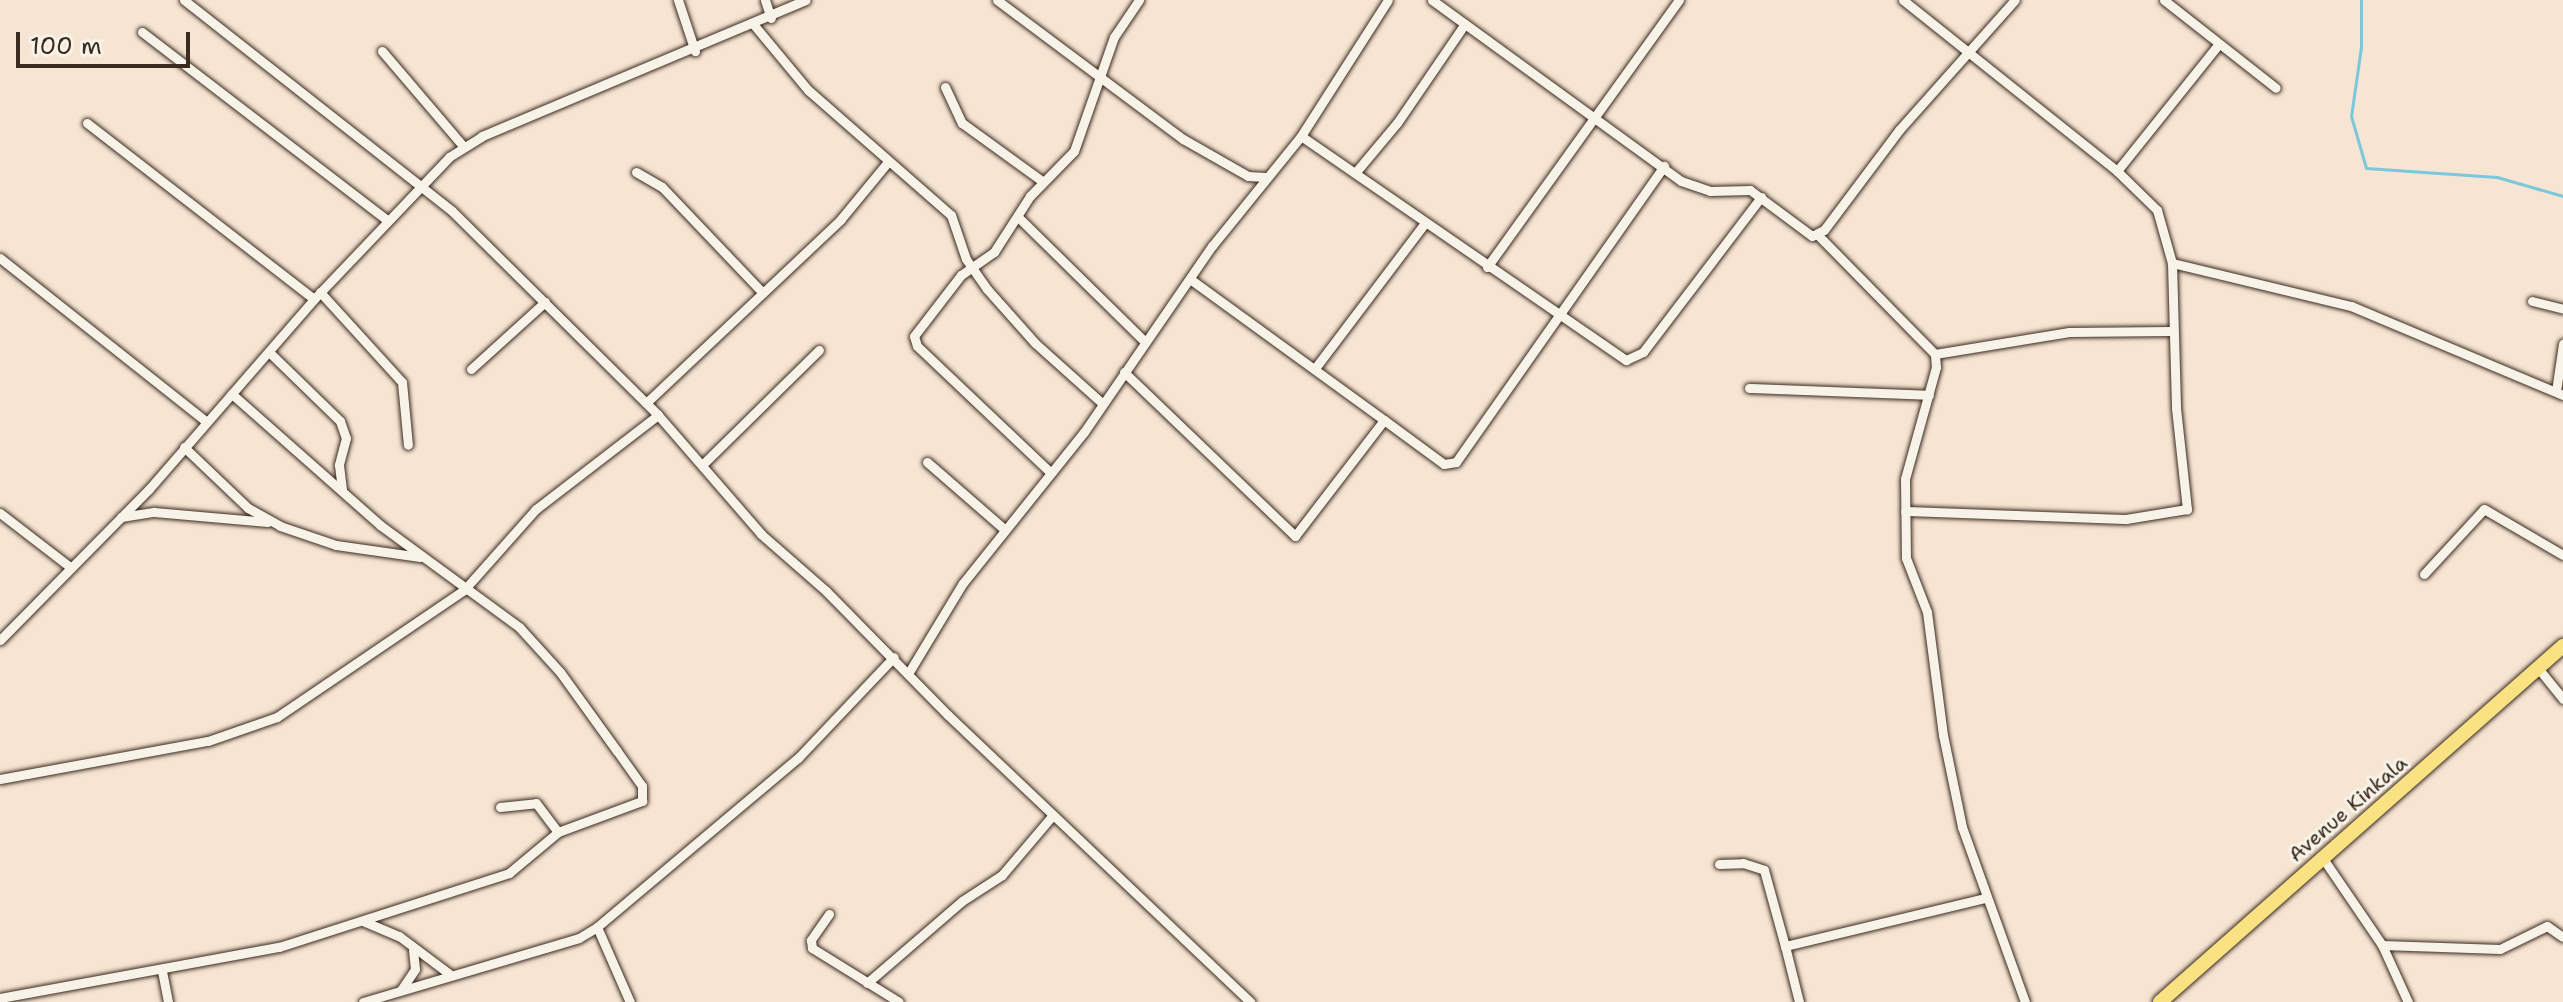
<!DOCTYPE html>
<html>
<head>
<meta charset="utf-8">
<style>
  body { margin:0 }
  #map { position:relative; width:2563px; height:1002px; overflow:hidden; background:#f6e5d3; font-family:"Shantell Sans",sans-serif }
  div>[style] { position:absolute }
  .stream>* { height:3px; margin:-1.5px; padding:0 1.5px; transform-origin:1.5px; border-radius:1.5px; background:#7cc7db }
  .roads { filter:drop-shadow(0 0 2px #3b2a1e) drop-shadow(0 0 2px #3b2a1e) }
  .street>* { height:9px; margin:-4.5px; padding:0 4.5px; transform-origin:4.5px; border-radius:4.5px; background:#f7f3e8 }
  .primary>* { height:14px; margin:-7px; padding:0 7px; transform-origin:7px; border-radius:7px; background:#f8e281 }
  span { translate:-50% -50%; white-space:nowrap; text-align:center; line-height:1.15; -webkit-text-stroke:6px #f7f3e8; paint-order:stroke }
  .street-label { font-size:20px; color:#3b2a1e }
  .scale { position:absolute; left:16px; top:32px; width:174px; height:36px; box-sizing:border-box; border:4px solid #3b2a1e; border-top:0; padding-left:10px; font-size:24px; line-height:28px; white-space:nowrap; color:#3b2a1e; -webkit-text-stroke:6px #f7f3e8; paint-order:stroke }
</style>
</head>
<body>
<div id="map">
  <div class="stream">
    <div style="left:2361px;top:0;width:47px;rotate:90deg"></div>
    <div style="left:2361px;top:47px;width:70px;rotate:98.2deg"></div>
    <div style="left:2351px;top:116px;width:54px;rotate:73.9deg"></div>
    <div style="left:2366px;top:168px;width:131px;rotate:3.9deg"></div>
    <div style="left:2497px;top:177px;width:69px;rotate:16.1deg"></div>
  </div>
  <div class="roads">
    <div class="street">
      <div style="left:184px;top:0;width:341px;rotate:38.2deg"></div>
      <div style="left:452px;top:211px;width:290px;rotate:44.7deg"></div>
      <div style="left:658px;top:415px;width:157px;rotate:49.1deg"></div>
      <div style="left:761px;top:534px;width:86px;rotate:41.2deg"></div>
      <div style="left:826px;top:591px;width:174px;rotate:45.5deg"></div>
      <div style="left:948px;top:715px;width:417px;rotate:43.5deg"></div>
      <div style="left:678px;top:0;width:54px;rotate:71.6deg"></div>
      <div style="left:765px;top:0;width:19px;rotate:72deg"></div>
      <div style="left:997px;top:0;width:232px;rotate:36.8deg"></div>
      <div style="left:1183px;top:139px;width:75px;rotate:29.6deg"></div>
      <div style="left:1248px;top:176px;width:18px;rotate:3deg"></div>
      <div style="left:1432px;top:0;width:308px;rotate:36deg"></div>
      <div style="left:1681px;top:181px;width:31px;rotate:19deg"></div>
      <div style="left:1710px;top:191px;width:40px;rotate:-1.4deg"></div>
      <div style="left:1750px;top:190px;width:77px;rotate:36.6deg"></div>
      <div style="left:1812px;top:236px;width:13px;rotate:-27deg"></div>
      <div style="left:1824px;top:230px;width:125px;rotate:-53.1deg"></div>
      <div style="left:1899px;top:130px;width:174px;rotate:-48.3deg"></div>
      <div style="left:1903px;top:0;width:274px;rotate:38.6deg"></div>
      <div style="left:2117px;top:171px;width:56px;rotate:44.3deg"></div>
      <div style="left:2157px;top:210px;width:55px;rotate:74.2deg"></div>
      <div style="left:2172px;top:263px;width:145px;rotate:88.4deg"></div>
      <div style="left:2176px;top:408px;width:102px;rotate:83.8deg"></div>
      <div style="left:2187px;top:509px;width:62px;rotate:170.7deg"></div>
      <div style="left:2126px;top:519px;width:221px;rotate:-177.9deg"></div>
      <div style="left:2164px;top:0;width:142px;rotate:38.2deg"></div>
      <div style="left:754px;top:25px;width:85px;rotate:50.3deg"></div>
      <div style="left:808px;top:90px;width:190px;rotate:41.2deg"></div>
      <div style="left:951px;top:215px;width:46px;rotate:71.2deg"></div>
      <div style="left:966px;top:259px;width:37px;rotate:55deg"></div>
      <div style="left:987px;top:289px;width:72px;rotate:48.4deg"></div>
      <div style="left:1035px;top:343px;width:91px;rotate:41.9deg"></div>
      <div style="left:142px;top:32px;width:309px;rotate:37.5deg"></div>
      <div style="left:382px;top:51px;width:125px;rotate:49.5deg"></div>
      <div style="left:945px;top:87px;width:40px;rotate:65deg"></div>
      <div style="left:962px;top:123px;width:99px;rotate:35.9deg"></div>
      <div style="left:87px;top:123px;width:287px;rotate:37.8deg"></div>
      <div style="left:1301px;top:136px;width:161px;rotate:-57.4deg"></div>
      <div style="left:2117px;top:171px;width:161px;rotate:-51.3deg"></div>
      <div style="left:636px;top:172px;width:30px;rotate:30deg"></div>
      <div style="left:662px;top:187px;width:146px;rotate:46.4deg"></div>
      <div style="left:1355px;top:173px;width:65px;rotate:-50deg"></div>
      <div style="left:1397px;top:123px;width:119px;rotate:-55.6deg"></div>
      <div style="left:1018px;top:217px;width:178px;rotate:44.5deg"></div>
      <div style="left:1817px;top:234px;width:168px;rotate:45.5deg"></div>
      <div style="left:1935px;top:354px;width:136px;rotate:-9.3deg"></div>
      <div style="left:2069px;top:332px;width:102px;rotate:-0.6deg"></div>
      <div style="left:0;top:258px;width:263px;rotate:38.4deg"></div>
      <div style="left:2172px;top:263px;width:184px;rotate:13.5deg"></div>
      <div style="left:2351px;top:306px;width:230px;rotate:22.8deg"></div>
      <div style="left:1487px;top:267px;width:329px;rotate:-54.3deg"></div>
      <div style="left:1190px;top:279px;width:240px;rotate:36deg"></div>
      <div style="left:320px;top:292px;width:122px;rotate:47.7deg"></div>
      <div style="left:402px;top:382px;width:63px;rotate:84.6deg"></div>
      <div style="left:2532px;top:301px;width:32px;rotate:14deg"></div>
      <div style="left:269px;top:352px;width:99px;rotate:44.2deg"></div>
      <div style="left:340px;top:421px;width:18px;rotate:71deg"></div>
      <div style="left:346px;top:438px;width:28px;rotate:105deg"></div>
      <div style="left:339px;top:465px;width:26px;rotate:83deg"></div>
      <div style="left:1935px;top:354px;width:13px;rotate:86deg"></div>
      <div style="left:1936px;top:367px;width:116px;rotate:105.5deg"></div>
      <div style="left:1905px;top:479px;width:79px;rotate:89.3deg"></div>
      <div style="left:1906px;top:558px;width:58px;rotate:68.7deg"></div>
      <div style="left:1927px;top:612px;width:124px;rotate:82.6deg"></div>
      <div style="left:1943px;top:735px;width:94px;rotate:78.3deg"></div>
      <div style="left:1962px;top:827px;width:186px;rotate:70.2deg"></div>
      <div style="left:1316px;top:367px;width:179px;rotate:-52.9deg"></div>
      <div style="left:471px;top:369px;width:100px;rotate:-42.2deg"></div>
      <div style="left:1124px;top:372px;width:237px;rotate:43.8deg"></div>
      <div style="left:1295px;top:536px;width:146px;rotate:-52.5deg"></div>
      <div style="left:1384px;top:420px;width:74px;rotate:36.3deg"></div>
      <div style="left:1444px;top:464px;width:12px;rotate:-9deg"></div>
      <div style="left:1456px;top:462px;width:362px;rotate:-54.9deg"></div>
      <div style="left:1749px;top:388px;width:180px;rotate:2.2deg"></div>
      <div style="left:2556px;top:391px;width:48px;rotate:-81.5deg"></div>
      <div style="left:646px;top:403px;width:268px;rotate:-43.3deg"></div>
      <div style="left:841px;top:219px;width:72px;rotate:-50.6deg"></div>
      <div style="left:184px;top:447px;width:88px;rotate:43.6deg"></div>
      <div style="left:248px;top:508px;width:37px;rotate:29deg"></div>
      <div style="left:280px;top:526px;width:59px;rotate:18.7deg"></div>
      <div style="left:336px;top:545px;width:85px;rotate:8.1deg"></div>
      <div style="left:927px;top:462px;width:101px;rotate:41deg"></div>
      <div style="left:702px;top:465px;width:164px;rotate:-44.5deg"></div>
      <div style="left:1051px;top:473px;width:185px;rotate:-136.5deg"></div>
      <div style="left:917px;top:346px;width:10px;rotate:-107deg"></div>
      <div style="left:914px;top:336px;width:77px;rotate:-52.4deg"></div>
      <div style="left:961px;top:275px;width:40px;rotate:-34.9deg"></div>
      <div style="left:994px;top:252px;width:67px;rotate:-57.3deg"></div>
      <div style="left:1030px;top:196px;width:63px;rotate:-45.6deg"></div>
      <div style="left:1074px;top:151px;width:121px;rotate:-70.7deg"></div>
      <div style="left:1114px;top:37px;width:45px;rotate:-56deg"></div>
      <div style="left:0;top:513px;width:88px;rotate:37.6deg"></div>
      <div style="left:121px;top:517px;width:33px;rotate:-9deg"></div>
      <div style="left:154px;top:512px;width:114px;rotate:5deg"></div>
      <div style="left:2424px;top:574px;width:88px;rotate:-47.3deg"></div>
      <div style="left:2484px;top:509px;width:91px;rotate:30.2deg"></div>
      <div style="left:0;top:640px;width:212px;rotate:-45.4deg"></div>
      <div style="left:149px;top:489px;width:252px;rotate:-49deg"></div>
      <div style="left:314px;top:299px;width:196px;rotate:-46.4deg"></div>
      <div style="left:449px;top:157px;width:39px;rotate:-32deg"></div>
      <div style="left:482px;top:136px;width:351px;rotate:-22.8deg"></div>
      <div style="left:2538px;top:668px;width:40px;rotate:51deg"></div>
      <div style="left:909px;top:672px;width:104px;rotate:-58.8deg"></div>
      <div style="left:963px;top:583px;width:193px;rotate:-51.3deg"></div>
      <div style="left:1084px;top:432px;width:226px;rotate:-55.5deg"></div>
      <div style="left:1212px;top:246px;width:141px;rotate:-51deg"></div>
      <div style="left:1301px;top:136px;width:395px;rotate:34.6deg"></div>
      <div style="left:1626px;top:360px;width:19px;rotate:-25deg"></div>
      <div style="left:1643px;top:352px;width:195px;rotate:-52.7deg"></div>
      <div style="left:0;top:779px;width:211px;rotate:-10.4deg"></div>
      <div style="left:208px;top:741px;width:73px;rotate:-19.2deg"></div>
      <div style="left:277px;top:717px;width:226px;rotate:-34.2deg"></div>
      <div style="left:464px;top:590px;width:108px;rotate:-48.4deg"></div>
      <div style="left:536px;top:509px;width:154px;rotate:-37.6deg"></div>
      <div style="left:500px;top:807px;width:36px;rotate:-6deg"></div>
      <div style="left:536px;top:803px;width:36px;rotate:53deg"></div>
      <div style="left:2322px;top:857px;width:107px;rotate:55.7deg"></div>
      <div style="left:2382px;top:945px;width:63px;rotate:65.5deg"></div>
      <div style="left:1719px;top:864px;width:24px;rotate:-2deg"></div>
      <div style="left:1743px;top:863px;width:22px;rotate:18deg"></div>
      <div style="left:1764px;top:870px;width:79px;rotate:74.6deg"></div>
      <div style="left:829px;top:914px;width:32px;rotate:125deg"></div>
      <div style="left:811px;top:940px;width:8px;rotate:83deg"></div>
      <div style="left:812px;top:948px;width:102px;rotate:31.8deg"></div>
      <div style="left:363px;top:921px;width:39px;rotate:23deg"></div>
      <div style="left:399px;top:936px;width:65px;rotate:36.9deg"></div>
      <div style="left:597px;top:927px;width:263px;rotate:-40.1deg"></div>
      <div style="left:798px;top:758px;width:139px;rotate:-46.5deg"></div>
      <div style="left:2382px;top:945px;width:118px;rotate:1.9deg"></div>
      <div style="left:2500px;top:949px;width:52px;rotate:-26.1deg"></div>
      <div style="left:2547px;top:926px;width:19px;rotate:35deg"></div>
      <div style="left:162px;top:971px;width:32px;rotate:79deg"></div>
      <div style="left:867px;top:983px;width:125px;rotate:-40.8deg"></div>
      <div style="left:962px;top:901px;width:48px;rotate:-33deg"></div>
      <div style="left:1002px;top:875px;width:77px;rotate:-49.7deg"></div>
      <div style="left:401px;top:990px;width:25px;rotate:-56deg"></div>
      <div style="left:415px;top:969px;width:19px;rotate:-96deg"></div>
      <div style="left:0;top:998px;width:284px;rotate:-10.4deg"></div>
      <div style="left:279px;top:947px;width:242px;rotate:-17.8deg"></div>
      <div style="left:509px;top:873px;width:64px;rotate:-39.9deg"></div>
      <div style="left:558px;top:832px;width:90px;rotate:-20.3deg"></div>
      <div style="left:642px;top:801px;width:15px;rotate:-90deg"></div>
      <div style="left:642px;top:786px;width:43px;rotate:-125.5deg"></div>
      <div style="left:617px;top:751px;width:97px;rotate:-125.8deg"></div>
      <div style="left:560px;top:672px;width:61px;rotate:-132.3deg"></div>
      <div style="left:519px;top:627px;width:172px;rotate:-143.7deg"></div>
      <div style="left:380px;top:525px;width:198px;rotate:-138.5deg"></div>
      <div style="left:363px;top:1002px;width:225px;rotate:-16.5deg"></div>
      <div style="left:579px;top:938px;width:21px;rotate:-31deg"></div>
      <div style="left:597px;top:927px;width:82px;rotate:66.3deg"></div>
      <div style="left:1799px;top:1002px;width:58px;rotate:-104deg"></div>
      <div style="left:1785px;top:946px;width:206px;rotate:-13.5deg"></div>
    </div>
    <div class="primary">
      <div style="left:2160px;top:1002px;width:538px;rotate:-41.46deg"></div>
    </div>
  </div>
  <div class="street-label">
    <span style="left:2348px;top:809px;rotate:-41deg">Avenue Kinkala</span>
  </div>
  <div class="scale">100 m</div>
</div>
</body>
</html>
